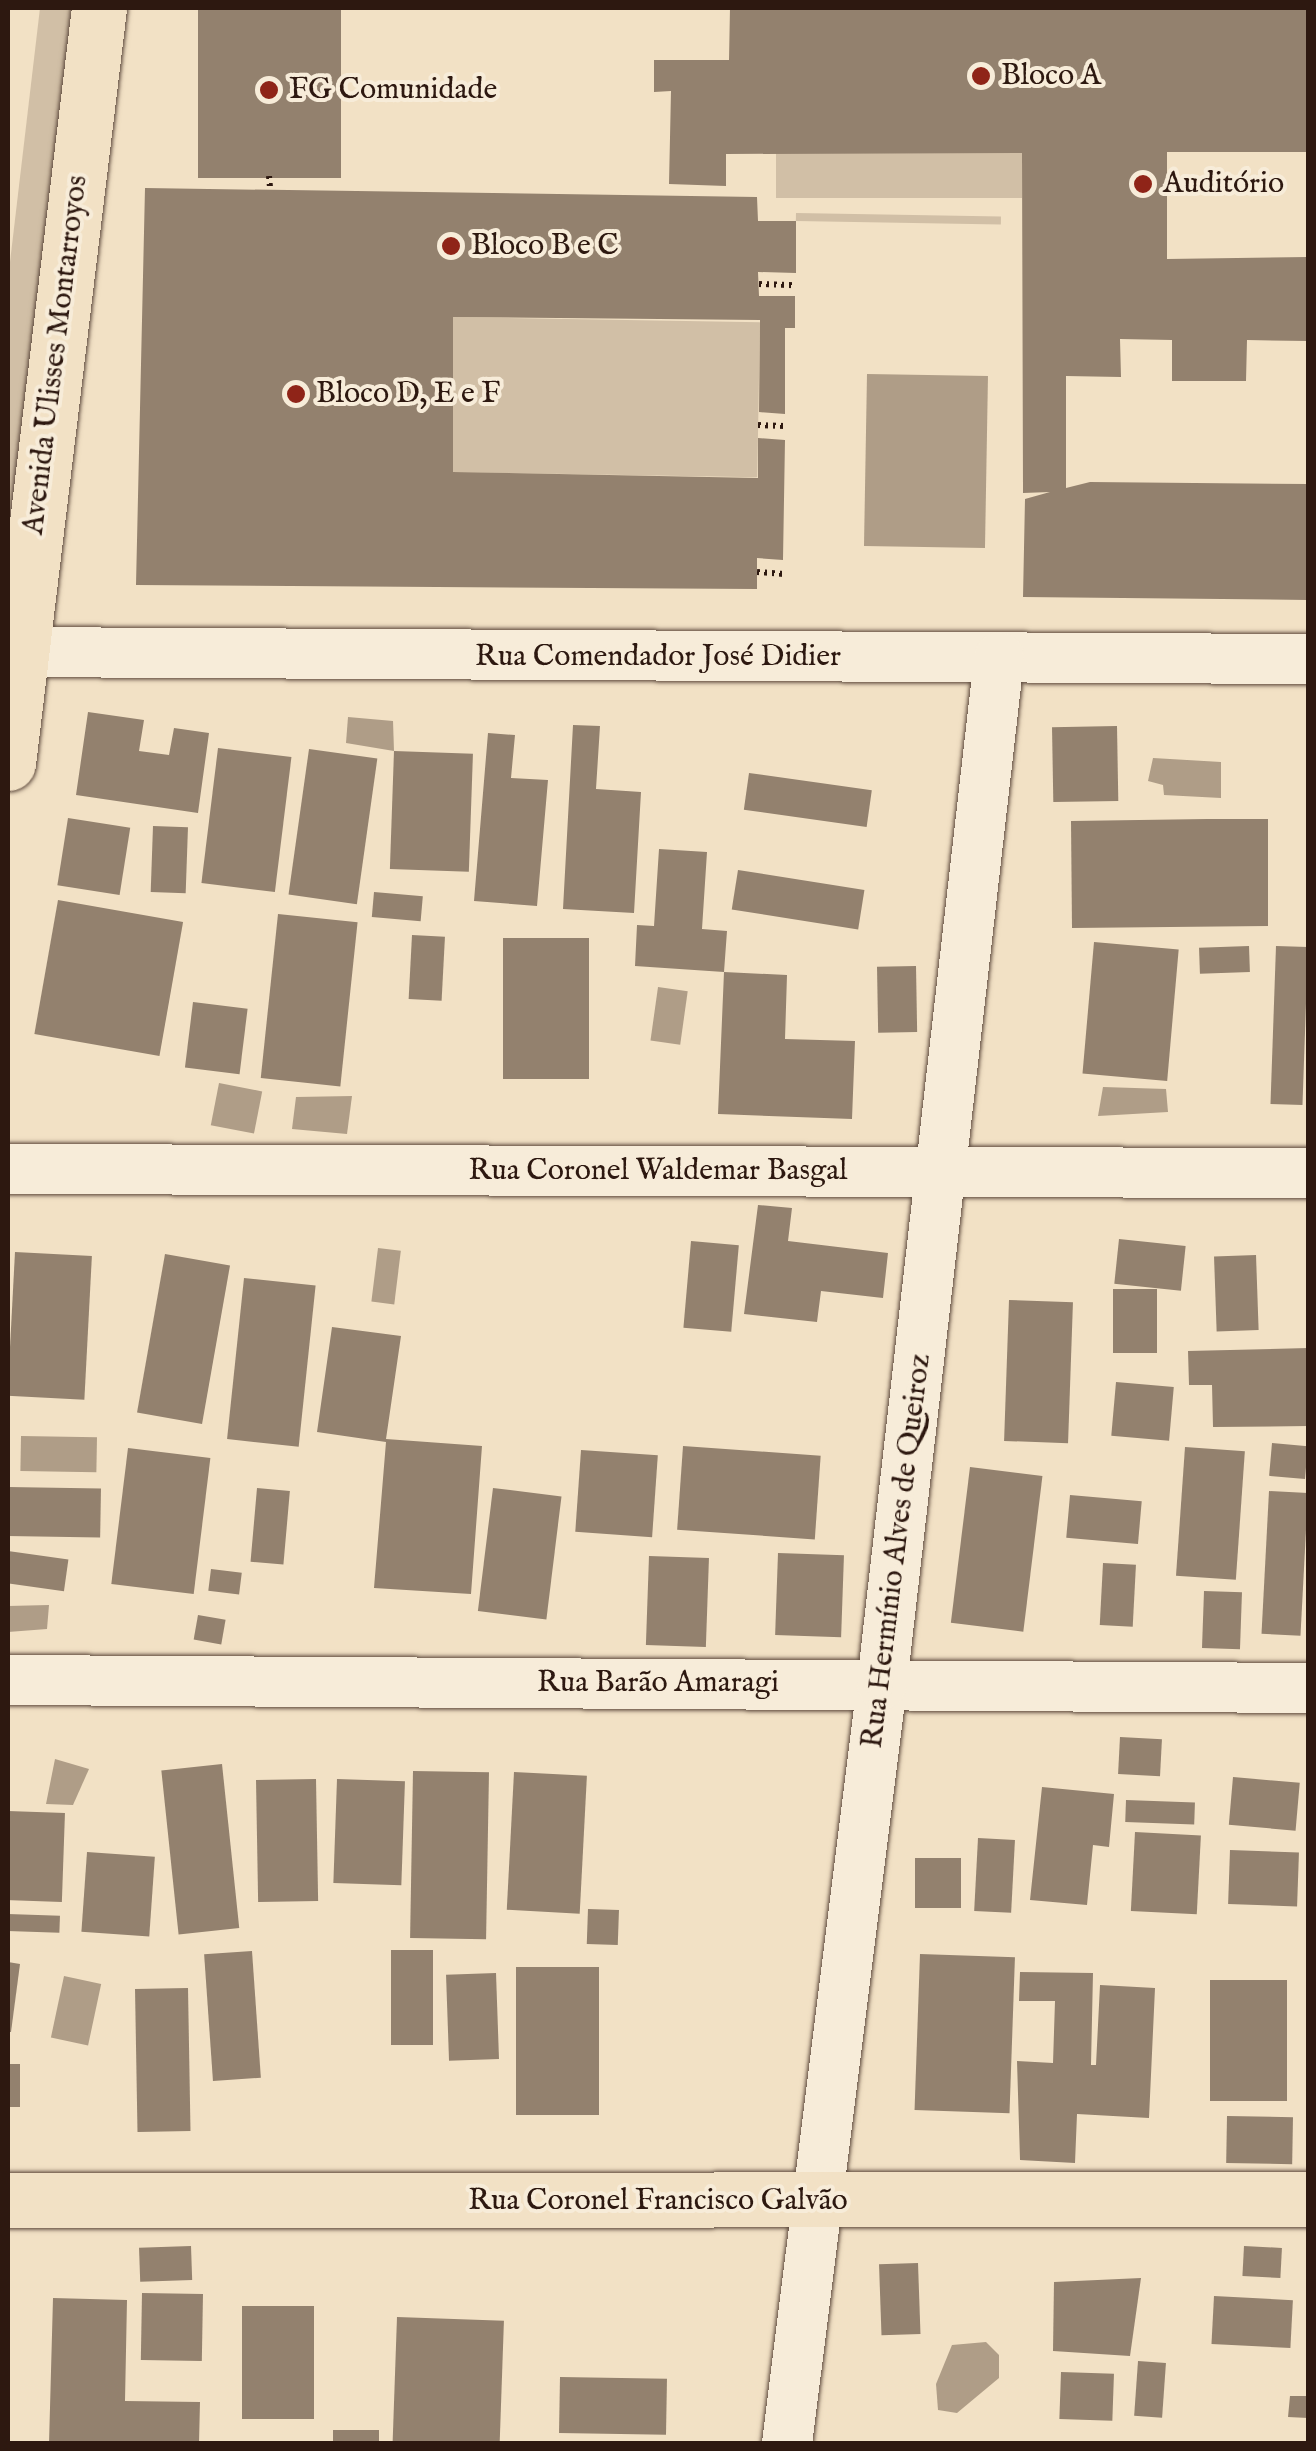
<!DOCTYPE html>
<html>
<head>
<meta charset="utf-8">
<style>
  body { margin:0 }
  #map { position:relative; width:1316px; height:2451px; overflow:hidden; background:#f2e1c5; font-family:"IM FELL English",serif }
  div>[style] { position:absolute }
  .green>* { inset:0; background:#d1bfa6; transform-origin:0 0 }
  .water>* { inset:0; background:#af9d87; transform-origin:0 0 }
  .building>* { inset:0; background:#93816e; transform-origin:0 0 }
  .path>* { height:6px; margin-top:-3px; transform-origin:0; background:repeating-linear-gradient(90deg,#2d1810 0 2.5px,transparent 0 7.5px) }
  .roads { filter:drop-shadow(0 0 2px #5e4a3d) drop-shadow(0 0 2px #5e4a3d) }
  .minor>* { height:50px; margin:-25px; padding:0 25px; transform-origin:25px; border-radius:25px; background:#f7ecd9 }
  .major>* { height:55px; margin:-27.5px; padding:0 27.5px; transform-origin:27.5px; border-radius:27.5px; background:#f2e1c5 }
  .dots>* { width:28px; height:28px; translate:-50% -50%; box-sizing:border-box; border:5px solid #f7ecd9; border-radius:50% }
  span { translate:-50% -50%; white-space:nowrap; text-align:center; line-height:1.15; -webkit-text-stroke:8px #f7ecd9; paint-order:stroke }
  .poi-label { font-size:30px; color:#2d1810 }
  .left { translate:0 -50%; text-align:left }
  .street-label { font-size:30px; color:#2d1810 }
  .frame { position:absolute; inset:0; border:10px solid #2d1810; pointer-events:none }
</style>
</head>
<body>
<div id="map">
  <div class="green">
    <div style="clip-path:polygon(40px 8px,75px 8px,8px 536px,8px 279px)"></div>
    <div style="left:776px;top:153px;width:246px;height:45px"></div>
    <div style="left:796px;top:213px;width:205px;height:8px;rotate:1deg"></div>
    <div style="left:453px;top:317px;width:307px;height:155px;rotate:1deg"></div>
  </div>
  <div class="water">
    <div style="left:867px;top:374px;width:121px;height:172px;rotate:1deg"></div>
    <div style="clip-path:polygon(348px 717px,393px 721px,394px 751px,346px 743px)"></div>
    <div style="clip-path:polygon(1153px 758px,1221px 762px,1221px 798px,1164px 795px,1163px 785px,1148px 781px)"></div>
    <div style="left:658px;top:987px;width:30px;height:54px;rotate:8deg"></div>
    <div style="left:219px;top:1083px;width:44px;height:43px;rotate:11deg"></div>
    <div style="clip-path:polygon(1103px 1087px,1166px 1089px,1168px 1112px,1098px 1116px)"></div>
    <div style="clip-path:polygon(352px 1096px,347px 1134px,292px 1129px,296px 1097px)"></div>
    <div style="left:378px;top:1248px;width:23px;height:54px;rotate:7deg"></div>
    <div style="left:21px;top:1436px;width:76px;height:35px;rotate:1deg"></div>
    <div style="clip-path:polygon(49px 1605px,47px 1629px,8px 1632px,8px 1606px)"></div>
    <div style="clip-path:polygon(55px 1759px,89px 1769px,73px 1805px,46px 1804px)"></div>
    <div style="left:64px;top:1976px;width:38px;height:63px;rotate:12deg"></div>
    <div style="clip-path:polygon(986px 2342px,999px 2355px,999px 2378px,957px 2413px,938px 2410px,936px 2384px,952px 2345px)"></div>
  </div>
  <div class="building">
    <div style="left:198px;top:8px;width:143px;height:170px"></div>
    <div style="clip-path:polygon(730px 8px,1308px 8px,1308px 152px,1167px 152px,1167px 259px,1308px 257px,1308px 341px,1247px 340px,1246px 381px,1172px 381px,1172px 340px,1120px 339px,1121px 377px,1066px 376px,1066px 488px,1090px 482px,1308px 484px,1308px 600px,1023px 597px,1025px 499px,1050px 492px,1023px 493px,1022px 153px,726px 154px,726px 186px,669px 184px,671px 91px,654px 92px,654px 60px,729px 60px)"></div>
    <div style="clip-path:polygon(145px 188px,757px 197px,758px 221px,796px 221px,796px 273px,758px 272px,759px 296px,795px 296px,795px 328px,785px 328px,785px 414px,759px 412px,760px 320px,453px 317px,453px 472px,758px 478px,758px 438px,785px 440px,783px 560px,757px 558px,757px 589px,136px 585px)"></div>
    <div style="clip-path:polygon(88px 712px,144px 720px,139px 751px,169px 755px,174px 728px,209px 733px,198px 813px,76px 795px)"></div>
    <div style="clip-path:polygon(573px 725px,600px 726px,596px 789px,641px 792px,634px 913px,563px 909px)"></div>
    <div style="left:1117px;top:726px;width:75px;height:65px;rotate:89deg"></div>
    <div style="clip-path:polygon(488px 733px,515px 735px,511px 778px,548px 780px,537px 906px,474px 901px)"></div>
    <div style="left:218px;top:748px;width:74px;height:136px;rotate:7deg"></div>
    <div style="left:309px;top:749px;width:69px;height:147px;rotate:8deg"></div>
    <div style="left:394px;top:751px;width:79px;height:118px;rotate:2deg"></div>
    <div style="left:749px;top:773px;width:124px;height:37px;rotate:8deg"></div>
    <div style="left:68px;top:818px;width:63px;height:68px;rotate:9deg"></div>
    <div style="clip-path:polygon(1207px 819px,1268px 819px,1268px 926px,1072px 928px,1071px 821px)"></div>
    <div style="left:153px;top:826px;width:35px;height:66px;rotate:2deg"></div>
    <div style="clip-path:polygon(659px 849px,707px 852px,702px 929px,727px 931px,724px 972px,635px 966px,637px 925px,654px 926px)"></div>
    <div style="left:738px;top:870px;width:128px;height:40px;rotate:9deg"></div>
    <div style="left:374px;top:892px;width:49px;height:25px;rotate:5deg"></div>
    <div style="left:58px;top:900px;width:127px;height:136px;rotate:10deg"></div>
    <div style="left:278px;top:914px;width:80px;height:165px;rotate:6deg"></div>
    <div style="left:412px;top:935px;width:33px;height:64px;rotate:3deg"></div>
    <div style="left:589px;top:938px;width:141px;height:86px;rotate:90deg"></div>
    <div style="left:1094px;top:942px;width:85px;height:132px;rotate:5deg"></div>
    <div style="left:1249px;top:946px;width:26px;height:50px;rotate:88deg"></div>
    <div style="left:1276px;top:946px;width:32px;height:158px;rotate:2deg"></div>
    <div style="left:916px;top:966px;width:66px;height:39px;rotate:89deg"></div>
    <div style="clip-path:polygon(724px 972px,787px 975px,785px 1039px,855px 1041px,852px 1119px,718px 1114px)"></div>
    <div style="left:193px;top:1002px;width:55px;height:66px;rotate:7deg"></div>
    <div style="clip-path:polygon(758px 1205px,792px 1208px,788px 1241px,888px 1253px,883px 1298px,821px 1291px,817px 1322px,744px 1314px)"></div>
    <div style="left:1119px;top:1239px;width:67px;height:45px;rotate:6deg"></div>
    <div style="left:691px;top:1241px;width:48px;height:87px;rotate:5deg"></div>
    <div style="left:15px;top:1252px;width:77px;height:144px;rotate:3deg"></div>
    <div style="left:165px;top:1254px;width:66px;height:161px;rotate:10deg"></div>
    <div style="left:1256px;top:1255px;width:75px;height:42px;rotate:88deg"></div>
    <div style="left:244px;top:1278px;width:72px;height:162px;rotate:6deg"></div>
    <div style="left:1113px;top:1289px;width:44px;height:64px"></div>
    <div style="left:1009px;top:1300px;width:64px;height:141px;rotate:2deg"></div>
    <div style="clip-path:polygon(332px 1327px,401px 1336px,386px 1439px,482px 1446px,471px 1594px,374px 1588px,386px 1442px,317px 1432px)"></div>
    <div style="clip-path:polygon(1308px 1348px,1308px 1426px,1213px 1427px,1212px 1385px,1189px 1385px,1188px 1351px)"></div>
    <div style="left:1116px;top:1382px;width:58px;height:54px;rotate:5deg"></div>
    <div style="left:1272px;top:1443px;width:36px;height:33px;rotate:5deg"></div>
    <div style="left:683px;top:1446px;width:138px;height:84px;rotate:4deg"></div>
    <div style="left:1185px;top:1447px;width:60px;height:129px;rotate:4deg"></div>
    <div style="left:128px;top:1448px;width:83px;height:137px;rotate:7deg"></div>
    <div style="left:581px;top:1450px;width:77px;height:82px;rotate:4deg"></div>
    <div style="left:970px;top:1467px;width:73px;height:157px;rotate:7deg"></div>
    <div style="left:8px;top:1487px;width:93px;height:49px;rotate:1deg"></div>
    <div style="left:257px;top:1488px;width:33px;height:74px;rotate:5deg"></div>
    <div style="left:493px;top:1488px;width:69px;height:124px;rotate:7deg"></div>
    <div style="left:1269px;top:1491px;width:39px;height:143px;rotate:3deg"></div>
    <div style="left:1070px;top:1495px;width:72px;height:43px;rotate:5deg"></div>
    <div style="left:8px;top:1551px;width:61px;height:32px;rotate:8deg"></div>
    <div style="left:778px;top:1553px;width:66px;height:82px;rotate:2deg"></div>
    <div style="left:649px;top:1556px;width:60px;height:89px;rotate:2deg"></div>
    <div style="left:1103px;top:1563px;width:33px;height:62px;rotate:3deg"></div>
    <div style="left:211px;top:1569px;width:31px;height:22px;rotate:7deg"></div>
    <div style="left:1204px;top:1591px;width:38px;height:57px;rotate:2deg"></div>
    <div style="left:198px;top:1615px;width:28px;height:25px;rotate:10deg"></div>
    <div style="left:1120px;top:1737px;width:42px;height:37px;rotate:3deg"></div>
    <div style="left:222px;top:1764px;width:165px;height:61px;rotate:84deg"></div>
    <div style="left:413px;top:1771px;width:76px;height:167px;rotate:1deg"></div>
    <div style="left:514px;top:1772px;width:73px;height:138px;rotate:3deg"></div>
    <div style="left:1233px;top:1777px;width:67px;height:48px;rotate:5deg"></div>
    <div style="left:316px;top:1779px;width:122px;height:60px;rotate:89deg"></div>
    <div style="left:337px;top:1779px;width:68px;height:104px;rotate:2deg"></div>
    <div style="clip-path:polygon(1042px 1787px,1114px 1794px,1109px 1847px,1093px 1845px,1087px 1905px,1030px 1900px)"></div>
    <div style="left:1126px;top:1800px;width:69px;height:22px;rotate:2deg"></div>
    <div style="left:8px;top:1811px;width:57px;height:89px;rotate:2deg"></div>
    <div style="left:1135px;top:1832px;width:66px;height:79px;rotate:3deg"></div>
    <div style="left:978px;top:1838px;width:37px;height:73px;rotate:3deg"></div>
    <div style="left:1230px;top:1850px;width:69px;height:54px;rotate:2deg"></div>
    <div style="left:87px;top:1852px;width:68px;height:80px;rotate:4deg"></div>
    <div style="left:915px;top:1858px;width:46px;height:50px"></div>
    <div style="left:588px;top:1909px;width:31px;height:35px;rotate:2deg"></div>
    <div style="left:8px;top:1914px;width:52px;height:17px;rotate:2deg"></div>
    <div style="left:391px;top:1950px;width:42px;height:95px"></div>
    <div style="left:252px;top:1951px;width:127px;height:48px;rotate:86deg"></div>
    <div style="left:920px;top:1954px;width:95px;height:156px;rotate:2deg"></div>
    <div style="clip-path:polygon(8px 1962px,20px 1964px,11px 2032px,8px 2032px)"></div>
    <div style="left:599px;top:1967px;width:148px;height:83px;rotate:90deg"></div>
    <div style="clip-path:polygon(1020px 1972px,1093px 1973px,1091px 2065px,1096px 2065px,1100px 1985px,1155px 1988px,1149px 2118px,1077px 2114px,1075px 2163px,1020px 2160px,1017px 2061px,1053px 2063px,1055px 2001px,1019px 2001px)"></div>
    <div style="left:496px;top:1973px;width:86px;height:50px;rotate:88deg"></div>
    <div style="left:1210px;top:1980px;width:77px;height:121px"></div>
    <div style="left:188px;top:1988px;width:143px;height:53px;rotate:89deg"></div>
    <div style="left:8px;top:2064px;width:12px;height:43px"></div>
    <div style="left:1227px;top:2116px;width:66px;height:47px;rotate:1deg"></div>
    <div style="left:191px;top:2246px;width:34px;height:52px;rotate:88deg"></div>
    <div style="left:1244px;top:2246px;width:38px;height:30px;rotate:3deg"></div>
    <div style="left:918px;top:2263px;width:71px;height:39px;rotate:88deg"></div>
    <div style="clip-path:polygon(1141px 2278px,1130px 2356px,1053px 2351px,1054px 2282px)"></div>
    <div style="left:142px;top:2293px;width:61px;height:67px;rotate:1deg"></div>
    <div style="left:1214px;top:2296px;width:79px;height:48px;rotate:3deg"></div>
    <div style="clip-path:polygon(53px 2298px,127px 2300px,125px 2401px,200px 2402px,199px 2444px,49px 2444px)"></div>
    <div style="left:242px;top:2306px;width:72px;height:113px"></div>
    <div style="left:397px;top:2317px;width:107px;height:127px;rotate:2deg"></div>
    <div style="left:1138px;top:2361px;width:28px;height:55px;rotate:4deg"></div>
    <div style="left:1061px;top:2372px;width:53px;height:47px;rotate:2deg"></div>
    <div style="left:560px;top:2377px;width:107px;height:56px;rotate:1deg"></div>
    <div style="clip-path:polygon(1290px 2396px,1308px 2396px,1308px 2418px,1288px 2417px)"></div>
    <div style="left:379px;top:2430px;width:14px;height:46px;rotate:90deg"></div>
  </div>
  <div class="path">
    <div style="left:269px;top:176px;width:11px;rotate:85deg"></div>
    <div style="left:759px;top:284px;width:36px;rotate:2deg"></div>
    <div style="left:758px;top:425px;width:27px;rotate:2deg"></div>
    <div style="left:757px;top:572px;width:27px;rotate:4deg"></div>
  </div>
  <div class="roads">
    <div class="minor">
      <div style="left:8px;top:652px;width:1300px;rotate:0.31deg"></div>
      <div style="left:8px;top:1169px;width:1300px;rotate:0.18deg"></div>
      <div style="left:8px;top:1680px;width:1300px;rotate:0.35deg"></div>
      <div style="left:787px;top:2444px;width:766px;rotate:-82.87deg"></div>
      <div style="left:882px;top:1684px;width:1033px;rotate:-83.49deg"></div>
    </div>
    <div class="major">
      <div style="left:8px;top:763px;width:760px;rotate:-83.13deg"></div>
      <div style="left:8px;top:2200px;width:1300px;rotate:-0.04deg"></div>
    </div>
  </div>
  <div class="dots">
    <div style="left:981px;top:76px;background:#8f2418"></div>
    <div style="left:269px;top:90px;background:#8f2418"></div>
    <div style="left:1143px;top:184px;background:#8f2418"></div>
    <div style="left:451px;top:246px;background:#8f2418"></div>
    <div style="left:296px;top:394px;background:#8f2418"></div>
  </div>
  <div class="poi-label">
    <span class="left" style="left:1001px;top:76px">Bloco A</span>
    <span class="left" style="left:289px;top:90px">FG Comunidade</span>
    <span class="left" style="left:1163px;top:184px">Auditório</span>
    <span class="left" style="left:471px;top:246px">Bloco B e C</span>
    <span class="left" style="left:316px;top:394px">Bloco D, E e F</span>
  </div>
  <div class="street-label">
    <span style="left:56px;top:355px;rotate:-83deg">Avenida Ulisses Montarroyos</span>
    <span style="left:658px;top:657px">Rua Comendador José Didier</span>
    <span style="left:658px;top:1171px">Rua Coronel Waldemar Basgal</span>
    <span style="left:897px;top:1551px;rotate:-83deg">Rua Hermínio Alves de Queiroz</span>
    <span style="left:658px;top:1683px">Rua Barão Amaragi</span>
    <span style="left:658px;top:2201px">Rua Coronel Francisco Galvão</span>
  </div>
  <div class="frame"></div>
</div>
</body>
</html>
